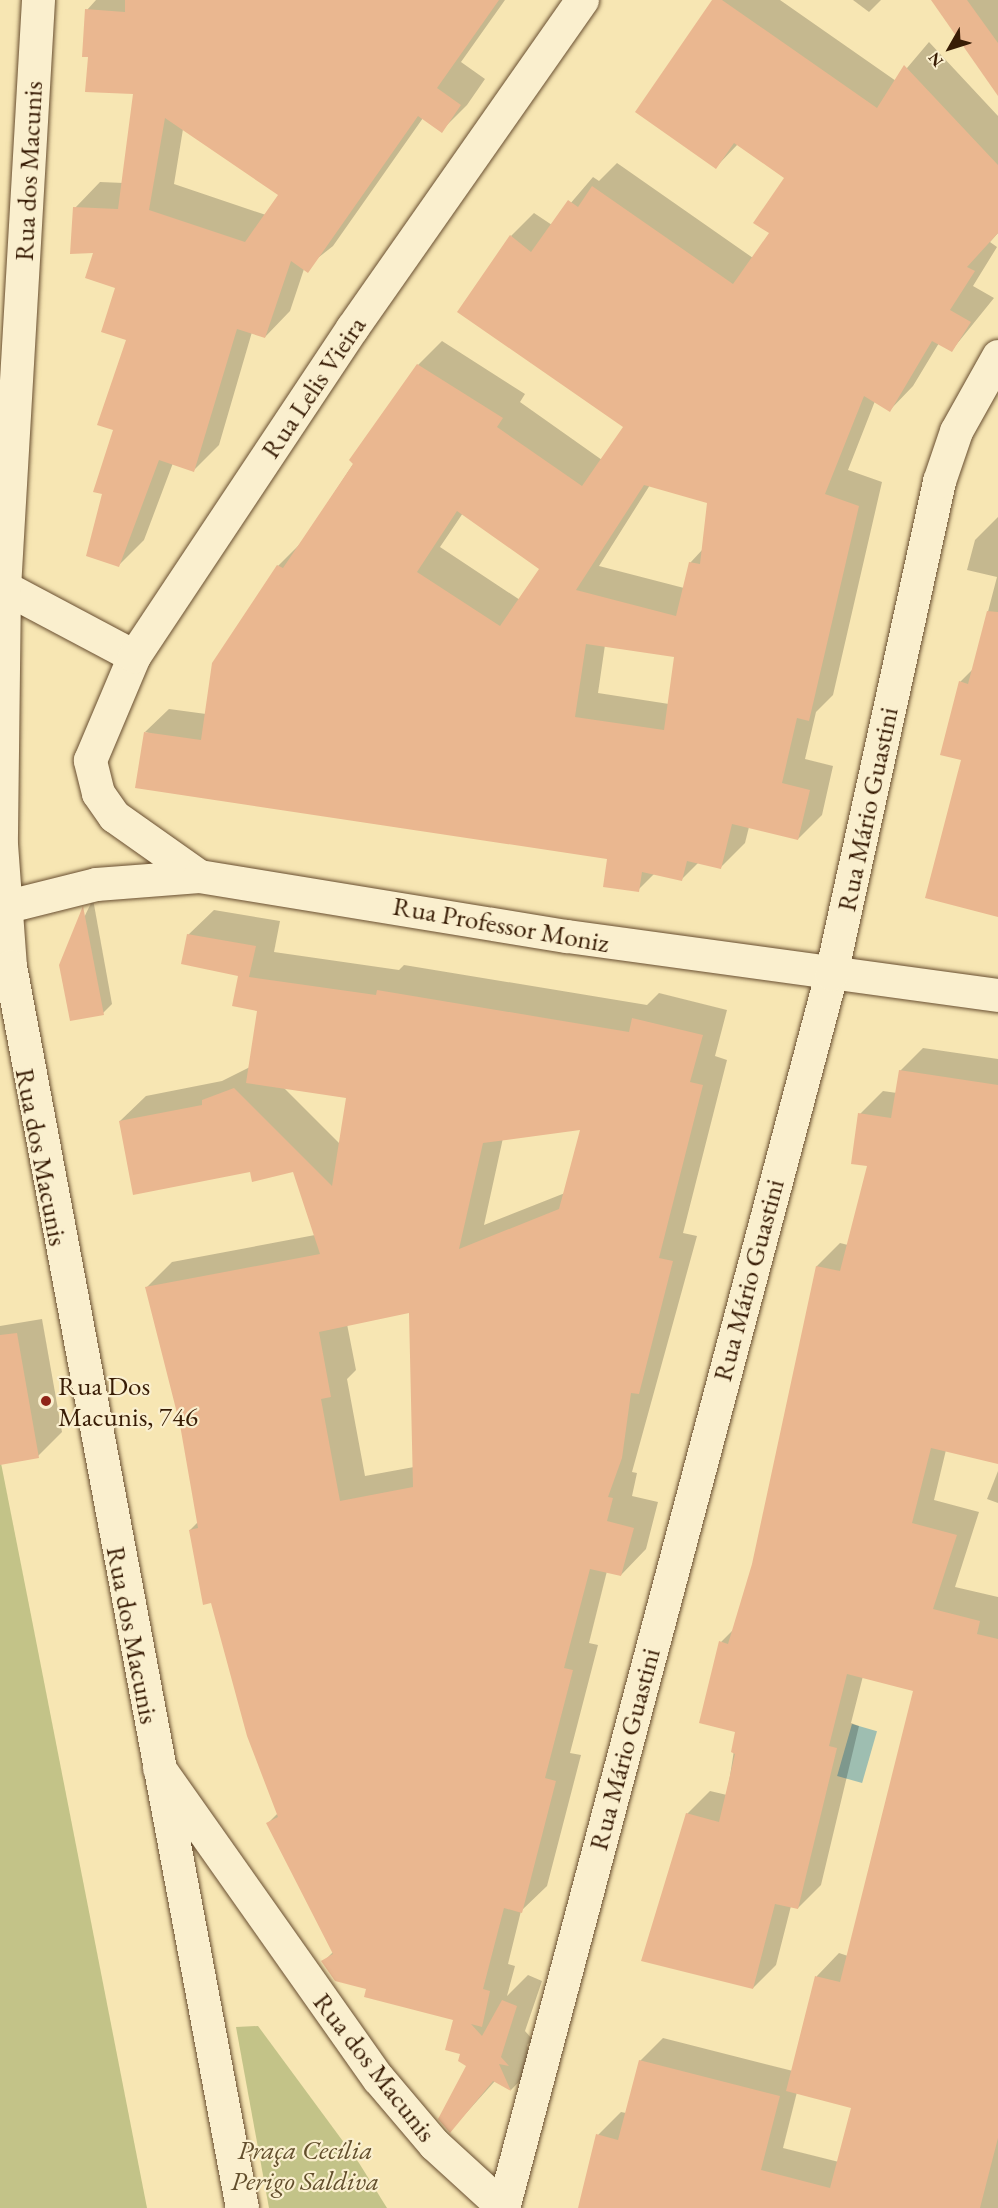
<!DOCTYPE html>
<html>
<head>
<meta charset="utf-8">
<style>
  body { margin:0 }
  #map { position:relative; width:998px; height:2208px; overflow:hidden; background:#f7e6b3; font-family:"EB Garamond",serif }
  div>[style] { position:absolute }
  .green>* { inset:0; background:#c3c388 }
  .water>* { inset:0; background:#9ebeb1; transform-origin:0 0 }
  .shadow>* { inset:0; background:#0003 }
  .building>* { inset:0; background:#eab790 }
  .roads { filter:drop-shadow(0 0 2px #684e30) drop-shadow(0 0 2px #684e30) }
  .minor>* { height:33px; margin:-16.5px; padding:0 16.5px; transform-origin:16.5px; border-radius:16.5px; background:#faefce }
  .secondary>* { height:33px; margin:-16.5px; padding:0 16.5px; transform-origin:16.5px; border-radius:16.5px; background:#faefce }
  .dots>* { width:16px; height:16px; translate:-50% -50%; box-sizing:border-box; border:3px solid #faefce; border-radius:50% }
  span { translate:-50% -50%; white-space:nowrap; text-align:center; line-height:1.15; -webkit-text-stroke:4.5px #faefce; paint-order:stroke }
  .street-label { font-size:27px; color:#381c05 }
  .poi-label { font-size:27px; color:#381c05 }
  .left { translate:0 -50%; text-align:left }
  .park-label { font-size:27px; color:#624e2c; font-style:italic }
  .north { position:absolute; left:920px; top:18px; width:60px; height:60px; -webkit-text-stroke:4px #faefce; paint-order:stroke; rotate:231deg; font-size:16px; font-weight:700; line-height:24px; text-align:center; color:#381c05 }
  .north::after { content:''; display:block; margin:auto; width:21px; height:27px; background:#381c05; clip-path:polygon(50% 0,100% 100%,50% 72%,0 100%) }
</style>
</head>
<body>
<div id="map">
  <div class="green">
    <div style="clip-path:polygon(0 1458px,30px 1610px,147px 2208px,0 2208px)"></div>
    <div style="clip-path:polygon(258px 2026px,359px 2163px,387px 2208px,269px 2208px,236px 2027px)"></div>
  </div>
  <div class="water">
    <div style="left:852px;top:1724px;width:26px;height:54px;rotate:16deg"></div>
  </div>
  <div class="shadow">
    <div style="clip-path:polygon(evenodd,96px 0,505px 0,461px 62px,485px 79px,467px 105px,441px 131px,423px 118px,333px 246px,304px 269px,290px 311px,265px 337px,252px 332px,219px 445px,194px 470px,173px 463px,144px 540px,118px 566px,104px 493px,128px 339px,117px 287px,75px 208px,100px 182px,124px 183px,134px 92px,90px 56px,87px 10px,96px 0,183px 129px,281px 195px,266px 215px,174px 184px,183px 129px)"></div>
    <div style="clip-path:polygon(evenodd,714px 0,780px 0,896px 81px,929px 42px,998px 116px,998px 233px,990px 242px,997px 247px,973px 286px,994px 298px,952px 350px,939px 343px,913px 386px,890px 410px,875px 401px,848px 470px,882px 482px,833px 695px,816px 712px,805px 759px,833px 766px,822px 815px,798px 839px,749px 827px,745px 843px,721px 867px,699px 862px,681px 880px,655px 873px,638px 890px,609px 857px,145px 732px,169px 709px,206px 714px,214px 663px,278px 566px,302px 542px,418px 365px,442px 341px,525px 394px,520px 402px,602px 460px,625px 426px,511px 236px,534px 213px,552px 225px,593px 177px,599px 181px,617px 163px,753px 258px,771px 233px,786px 178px,738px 144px,716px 167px,714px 0,650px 485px,709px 502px,703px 549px,690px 563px,684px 588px,599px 566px,650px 485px,714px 0,463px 513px,541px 569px,520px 600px,440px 547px,463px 513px,714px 0,605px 645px,675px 656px,669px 704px,598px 693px,605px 645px)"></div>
    <div style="clip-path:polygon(853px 0,881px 0,869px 12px)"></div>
    <div style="clip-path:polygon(932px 0,998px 0,998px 94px)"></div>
    <div style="clip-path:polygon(998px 517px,998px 915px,963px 759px,960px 682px,973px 669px,997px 577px,967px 570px,975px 540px)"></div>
    <div style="clip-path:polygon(93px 899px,112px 1004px,103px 1013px,61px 965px)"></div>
    <div style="clip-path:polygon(evenodd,214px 910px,280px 921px,274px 952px,399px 970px,404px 965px,647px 1005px,659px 993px,727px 1010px,715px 1056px,727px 1060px,683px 1233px,697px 1236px,632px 1472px,637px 1473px,632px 1496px,658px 1502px,646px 1549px,621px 1575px,607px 1571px,589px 1643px,598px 1645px,570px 1753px,581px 1755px,547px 1886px,521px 1911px,508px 1964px,515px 1966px,507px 1996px,528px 1975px,542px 1981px,525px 2031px,533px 2040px,527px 2045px,535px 2065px,511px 2090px,495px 2081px,450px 2131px,468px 2065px,455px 2019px,367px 1988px,323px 1962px,333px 1952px,268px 1823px,278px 1813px,190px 1530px,198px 1522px,181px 1425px,147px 1287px,172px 1262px,315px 1235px,294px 1170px,251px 1171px,120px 1121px,146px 1096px,222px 1081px,250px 1067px,259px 1010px,240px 975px,188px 935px,214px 910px,283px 1087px,347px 1096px,340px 1144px,283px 1087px,214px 910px,582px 1128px,565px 1193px,484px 1225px,503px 1138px,582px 1128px,214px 910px,410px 1311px,414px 1467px,365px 1476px,347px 1379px,356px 1370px,347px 1324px,410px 1311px)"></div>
    <div style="clip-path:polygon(evenodd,923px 1048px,998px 1059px,998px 1463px,946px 1450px,934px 1500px,979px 1512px,955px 1587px,998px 1597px,998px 2208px,581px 2208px,598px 2135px,621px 2112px,626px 2113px,640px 2061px,663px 2038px,793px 2071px,817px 1976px,839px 1953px,848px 1956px,915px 1690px,863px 1676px,851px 1723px,859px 1726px,821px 1885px,798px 1908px,791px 1906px,776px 1965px,753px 1988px,687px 1814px,710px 1791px,727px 1795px,737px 1731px,721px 1642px,734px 1629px,753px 1564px,817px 1266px,840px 1243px,848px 1245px,869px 1165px,860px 1114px,883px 1091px,897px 1093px,900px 1071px,923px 1048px,797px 2092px,853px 2107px,839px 2162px,783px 2148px,797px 2092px)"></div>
    <div style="clip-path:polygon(42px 1319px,62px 1432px,38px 1456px,0 1464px,0 1326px)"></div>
    <div style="clip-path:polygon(998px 1471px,998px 1503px,987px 1499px)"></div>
  </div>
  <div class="building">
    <div style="clip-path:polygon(evenodd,125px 0,499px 0,437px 88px,461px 105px,442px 133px,418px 116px,308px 273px,291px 261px,265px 338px,237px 329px,194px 472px,159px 460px,119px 567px,86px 556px,102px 494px,93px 492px,113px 430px,97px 425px,126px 340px,101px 332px,115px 288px,85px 278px,93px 253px,70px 254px,73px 207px,118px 209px,133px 94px,85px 92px,88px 57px,82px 57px,85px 9px,125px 12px,125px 0,165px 118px,278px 195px,245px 242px,149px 210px,165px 118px)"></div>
    <div style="clip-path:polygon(evenodd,712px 0,722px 0,877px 108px,904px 65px,998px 165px,998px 233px,967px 267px,975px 271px,950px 310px,971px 322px,952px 352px,932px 341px,890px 412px,864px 396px,825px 494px,859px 506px,809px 721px,797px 718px,782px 783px,810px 790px,798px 840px,732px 824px,721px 869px,687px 861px,682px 881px,642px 872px,639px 892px,603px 887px,607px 859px,135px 788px,144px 732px,201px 740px,212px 663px,277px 565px,283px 568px,353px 464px,349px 460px,417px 364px,503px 418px,497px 427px,582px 486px,623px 427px,457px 312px,510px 235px,531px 252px,568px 200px,578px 207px,592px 186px,733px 284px,769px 233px,753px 223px,784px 178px,734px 143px,716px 169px,635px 112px,712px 0,644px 485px,707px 503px,700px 564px,689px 562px,676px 616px,576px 590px,644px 485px,712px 0,457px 511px,539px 569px,500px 626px,417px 572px,457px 511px,712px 0,586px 644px,674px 657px,664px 730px,575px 717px,586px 644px)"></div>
    <div style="clip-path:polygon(931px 0,967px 0,998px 43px,998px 96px)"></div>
    <div style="clip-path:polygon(987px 611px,998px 612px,998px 917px,925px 898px,961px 760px,940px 755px,959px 681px,968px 684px)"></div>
    <div style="clip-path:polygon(83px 906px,104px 1015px,70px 1021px,59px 965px)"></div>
    <div style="clip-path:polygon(evenodd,187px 934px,256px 946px,249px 977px,376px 995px,377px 990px,629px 1032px,632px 1018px,703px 1035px,690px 1082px,703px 1085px,659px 1258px,673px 1261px,639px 1394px,631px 1393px,622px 1458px,608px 1497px,613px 1498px,607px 1521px,634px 1528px,621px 1576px,590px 1569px,564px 1668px,573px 1670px,545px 1778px,556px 1781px,522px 1913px,504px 1908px,483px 1989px,490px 1991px,482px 2027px,471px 2024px,482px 2036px,502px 2000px,517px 2006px,501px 2057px,509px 2066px,499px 2064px,511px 2091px,493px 2081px,450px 2133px,438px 2119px,466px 2066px,458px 2061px,460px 2054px,445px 2050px,453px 2020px,364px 1997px,366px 1989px,335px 1981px,321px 1961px,333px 1954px,266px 1823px,278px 1817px,247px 1736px,211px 1603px,203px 1605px,189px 1530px,198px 1528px,180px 1425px,145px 1287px,320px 1254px,293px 1172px,252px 1182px,250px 1172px,133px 1195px,119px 1121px,202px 1105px,202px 1100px,234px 1088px,332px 1186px,346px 1098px,246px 1083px,257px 1011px,232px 1006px,238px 976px,181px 964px,187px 934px,580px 1130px,559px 1209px,459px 1249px,483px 1143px,580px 1130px,187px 934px,409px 1313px,413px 1487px,340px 1501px,321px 1399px,331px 1397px,319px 1332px,409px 1313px)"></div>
    <div style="clip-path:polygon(899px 1070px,998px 1085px,998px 1464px,931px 1448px,912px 1523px,957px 1535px,933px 1609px,980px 1621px,977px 1634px,998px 1639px,998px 2138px,980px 2208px,578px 2208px,596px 2134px,618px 2140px,639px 2060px,780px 2096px,761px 2170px,830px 2188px,851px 2108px,786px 2091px,815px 1976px,840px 1982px,913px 1691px,847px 1674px,829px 1746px,837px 1748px,798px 1909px,775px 1904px,753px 1989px,641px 1961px,686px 1813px,719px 1822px,735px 1754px,731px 1752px,735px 1732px,699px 1723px,719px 1641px,728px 1644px,752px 1564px,816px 1266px,840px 1271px,867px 1166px,851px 1164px,858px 1113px,891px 1118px)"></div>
    <div style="clip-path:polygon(17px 1333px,39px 1458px,0 1465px,0 1335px)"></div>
  </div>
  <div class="roads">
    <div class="minor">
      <div style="left:4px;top:587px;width:147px;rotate:28deg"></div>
      <div style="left:199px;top:876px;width:104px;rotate:-144.8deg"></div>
      <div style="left:114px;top:816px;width:28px;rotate:-125deg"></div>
      <div style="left:98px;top:793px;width:34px;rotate:-104deg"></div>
      <div style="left:90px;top:760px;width:113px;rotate:-67.1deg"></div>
      <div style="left:134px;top:656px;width:394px;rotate:-56.4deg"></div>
      <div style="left:352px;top:328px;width:401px;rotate:-55deg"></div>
      <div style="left:0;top:908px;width:99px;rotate:-14deg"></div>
      <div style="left:96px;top:884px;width:103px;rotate:-4.4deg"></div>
      <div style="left:199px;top:876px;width:373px;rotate:9.3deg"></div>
      <div style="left:567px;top:936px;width:435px;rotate:7.8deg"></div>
      <div style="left:159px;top:1768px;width:380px;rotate:54.8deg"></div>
      <div style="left:378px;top:2078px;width:87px;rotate:49.7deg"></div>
      <div style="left:434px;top:2144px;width:93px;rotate:42.4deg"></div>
      <div style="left:503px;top:2208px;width:1277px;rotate:-75.11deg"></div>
      <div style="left:831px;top:974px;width:505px;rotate:-77.64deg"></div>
      <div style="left:939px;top:481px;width:53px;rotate:-71.2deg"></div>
      <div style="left:956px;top:431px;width:86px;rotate:-60.8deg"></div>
    </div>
    <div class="secondary">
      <div style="left:38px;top:0;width:588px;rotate:93.31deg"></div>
      <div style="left:4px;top:587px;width:257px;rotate:90.7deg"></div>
      <div style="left:1px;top:844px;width:122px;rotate:85.8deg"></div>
      <div style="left:10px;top:966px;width:1263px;rotate:79.42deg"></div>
    </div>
  </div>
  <div class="dots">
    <div style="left:46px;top:1401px;background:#8f2418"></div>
  </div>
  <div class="street-label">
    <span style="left:28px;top:171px;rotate:-87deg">Rua dos Macunis</span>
    <span style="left:313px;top:387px;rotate:-56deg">Rua Lelis Vieira</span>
    <span style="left:867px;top:809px;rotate:-78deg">Rua Mário Guastini</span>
    <span style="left:501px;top:924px;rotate:10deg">Rua Professor Moniz</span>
    <span style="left:42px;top:1157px;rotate:79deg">Rua dos Macunis</span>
    <span style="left:748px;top:1280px;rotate:-75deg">Rua Mário Guastini</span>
    <span style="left:133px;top:1635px;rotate:79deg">Rua dos Macunis</span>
    <span style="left:624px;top:1749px;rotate:-75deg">Rua Mário Guastini</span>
    <span style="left:375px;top:2067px;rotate:52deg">Rua dos Macunis</span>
  </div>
  <div class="poi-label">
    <span class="left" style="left:58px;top:1401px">Rua Dos<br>Macunis, 746</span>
  </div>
  <div class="park-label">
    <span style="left:305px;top:2165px">Praça Cecília<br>Perigo Saldiva</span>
  </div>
  <div class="north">N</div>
</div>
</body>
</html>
